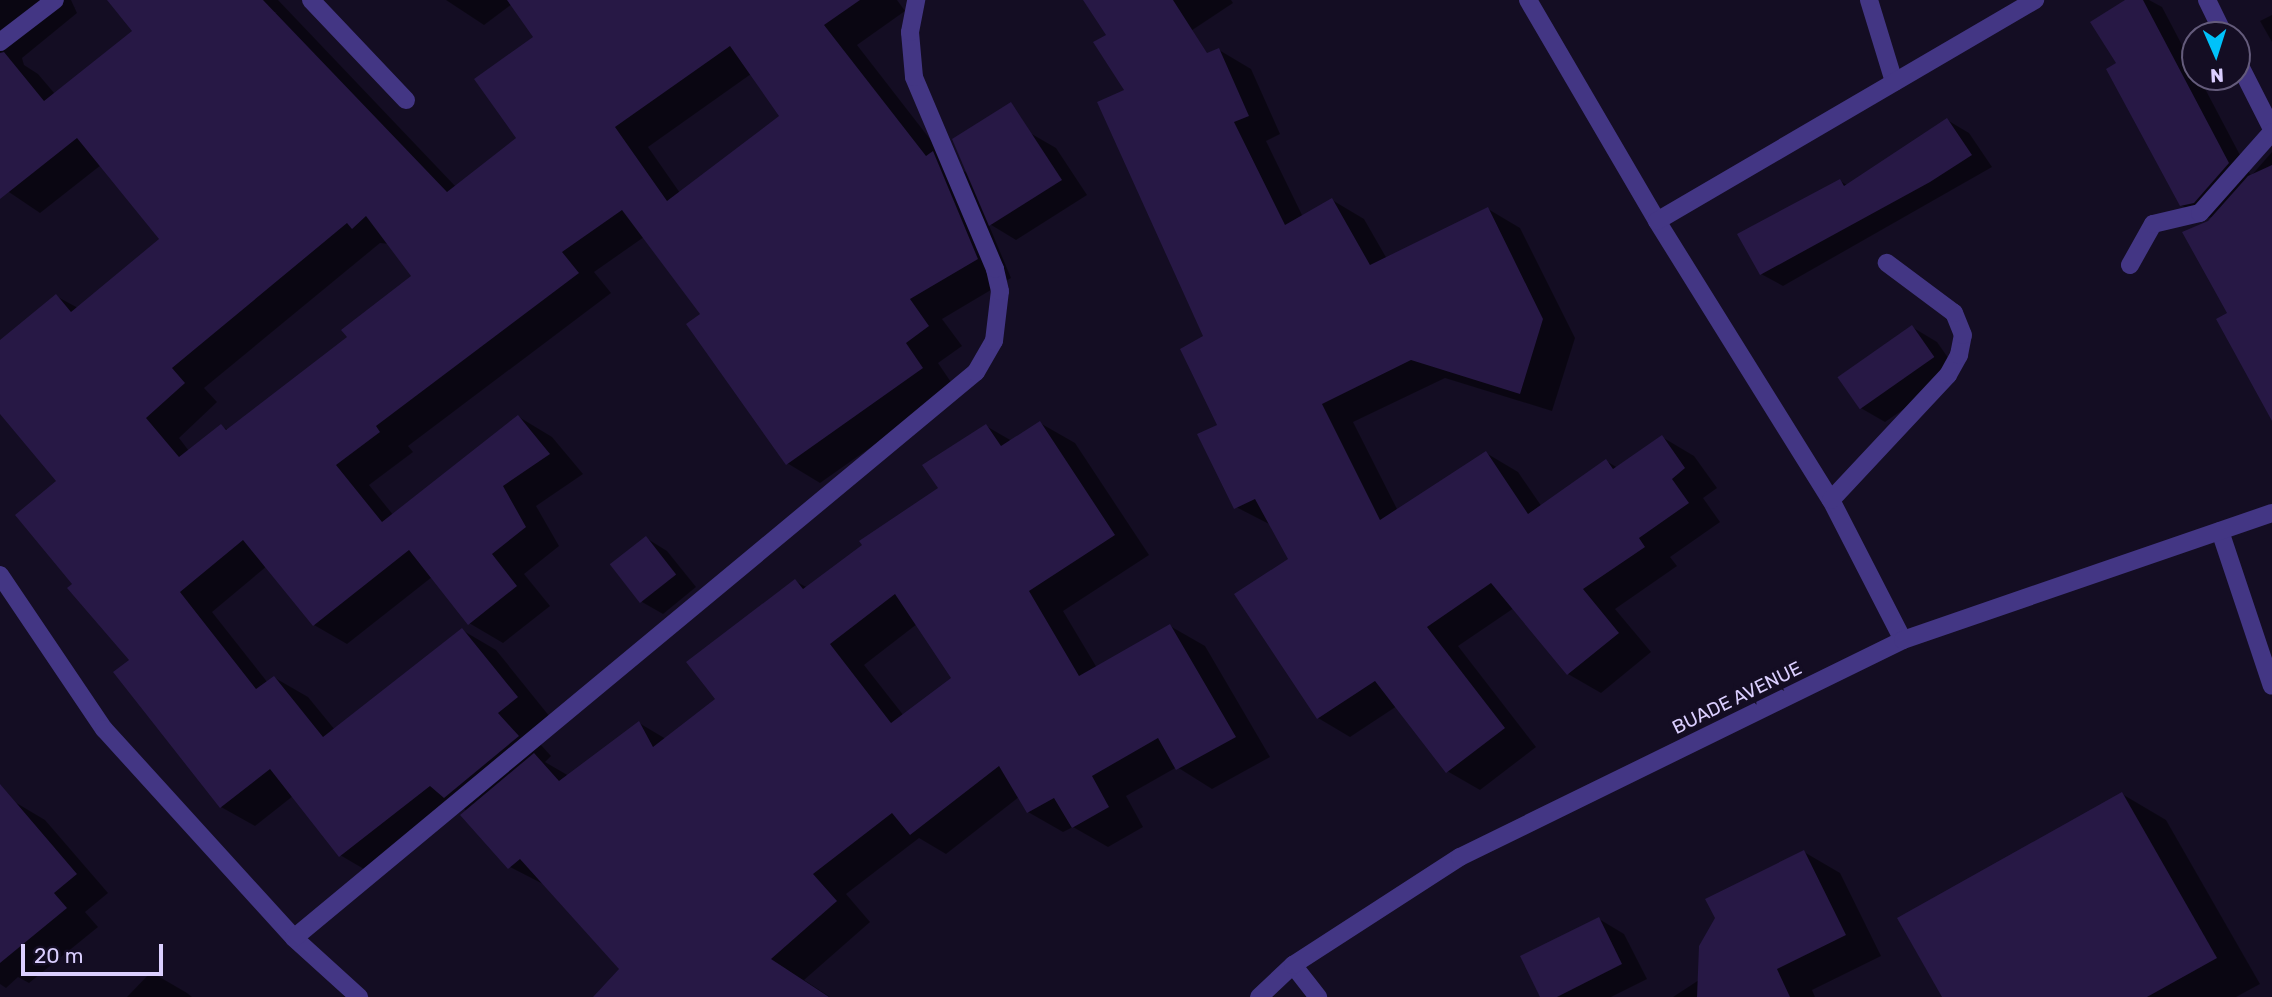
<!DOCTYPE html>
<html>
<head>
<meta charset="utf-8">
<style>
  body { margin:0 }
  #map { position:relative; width:2272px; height:997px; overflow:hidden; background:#140d23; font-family:Rubik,sans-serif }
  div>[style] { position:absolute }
  .shadow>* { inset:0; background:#0007 }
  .building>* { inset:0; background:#271845; transform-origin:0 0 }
  .minor>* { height:18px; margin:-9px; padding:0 9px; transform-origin:9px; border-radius:9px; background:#433684 }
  span { translate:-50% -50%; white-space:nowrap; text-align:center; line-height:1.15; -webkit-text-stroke:7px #140d23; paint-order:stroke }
  .street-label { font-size:19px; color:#dbcfff }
  .north { position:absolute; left:2181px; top:21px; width:70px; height:70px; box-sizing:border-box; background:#140d23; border:2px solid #645b7b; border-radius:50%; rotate:177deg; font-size:19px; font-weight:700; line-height:28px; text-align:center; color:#dbcfff }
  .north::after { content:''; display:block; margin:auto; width:24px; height:32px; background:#00c2fa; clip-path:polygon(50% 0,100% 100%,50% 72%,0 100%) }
  .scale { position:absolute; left:21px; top:944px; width:142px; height:32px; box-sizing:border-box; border:4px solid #dbcfff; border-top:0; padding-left:9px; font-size:21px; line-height:24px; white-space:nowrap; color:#dbcfff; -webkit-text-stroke:5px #140d23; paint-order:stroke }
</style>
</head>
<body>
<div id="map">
  <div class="shadow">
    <div style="clip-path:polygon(evenodd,0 0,71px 0,77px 13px,22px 58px,24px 65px,38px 74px,55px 94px,135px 31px,142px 0,278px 0,456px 187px,519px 138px,536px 38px,512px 4px,484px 25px,446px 0,897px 0,905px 11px,857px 45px,947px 161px,969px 174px,1030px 133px,1056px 148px,1087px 195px,1016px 240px,988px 223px,1011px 278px,942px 319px,962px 346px,938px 363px,955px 388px,820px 483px,787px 463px,703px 314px,644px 237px,594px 272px,611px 293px,408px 446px,413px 452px,369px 485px,394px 516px,519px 417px,552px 437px,583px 474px,536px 506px,559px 546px,524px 574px,550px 606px,503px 643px,469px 623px,432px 577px,347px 644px,314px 625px,267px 566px,212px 612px,268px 683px,275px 678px,308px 697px,335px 730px,462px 630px,496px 650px,550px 717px,530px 733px,551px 756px,545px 762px,569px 776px,639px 723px,666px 739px,717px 699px,795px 581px,808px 588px,941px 489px,986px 426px,1012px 441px,1040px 423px,1075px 443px,1149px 555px,1063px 611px,1097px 668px,1170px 626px,1205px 646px,1270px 757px,1212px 789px,1177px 767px,1126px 796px,1143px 827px,1108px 847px,1073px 827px,1063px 832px,1028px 812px,1019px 797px,946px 854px,919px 838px,846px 894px,870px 922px,804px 980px,830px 997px,596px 997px,621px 969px,547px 886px,510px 867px,462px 806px,374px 875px,340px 855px,293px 796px,255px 826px,221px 807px,131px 660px,75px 584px,59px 481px,0 411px,0 363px,56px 296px,78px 308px,162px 239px,101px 165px,40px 213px,0 186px,0 0,751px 74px,781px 116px,680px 193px,648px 147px,751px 74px,0 0,380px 243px,389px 244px,414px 276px,349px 338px,228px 430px,221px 426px,189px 451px,179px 438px,217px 402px,204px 388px,380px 243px,0 0,917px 624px,954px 678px,904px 716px,864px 665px,917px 624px)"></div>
    <div style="clip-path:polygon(1085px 0,1231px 0,1233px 3px,1147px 60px)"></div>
    <div style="clip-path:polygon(2129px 0,2149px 0,2162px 7px,2251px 176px,2272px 152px,2272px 410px,2230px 313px,2210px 222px,2215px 216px,2205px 219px,2181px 205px)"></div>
    <div style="clip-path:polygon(2272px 15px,2272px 42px,2260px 21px)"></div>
    <div style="clip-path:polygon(1219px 50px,1251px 69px,1280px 134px,1266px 141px,1303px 217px,1332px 200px,1364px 219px,1387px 259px,1488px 209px,1520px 228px,1575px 338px,1552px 411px,1445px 378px,1353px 422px,1398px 511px,1486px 453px,1518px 472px,1542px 507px,1606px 461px,1618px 468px,1662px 437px,1694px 456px,1717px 488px,1703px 498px,1720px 522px,1670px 557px,1677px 566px,1615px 609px,1651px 652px,1601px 693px,1568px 674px,1514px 608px,1458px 646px,1536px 747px,1480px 790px,1447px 771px,1397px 706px,1350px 737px,1318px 718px,1290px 559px,1271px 525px,1236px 507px,1205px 337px)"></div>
    <div style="clip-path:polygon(1947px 120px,1969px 133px,1992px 167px,1783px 286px,1761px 274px,1840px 181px,1847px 185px)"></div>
    <div style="clip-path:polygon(1912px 327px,1937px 342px,1958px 372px,1885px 422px,1859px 407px,1839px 377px)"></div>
    <div style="clip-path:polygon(646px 538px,667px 551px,696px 587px,663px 614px,642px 602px)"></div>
    <div style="clip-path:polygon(2122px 794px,2166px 820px,2260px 984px,2236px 997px,1944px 997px)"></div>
    <div style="clip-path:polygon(13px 801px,45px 820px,108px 893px,85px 912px,98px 927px,29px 983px,18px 977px,6px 988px,0 984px,0 803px)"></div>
    <div style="clip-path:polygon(1804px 852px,1840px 873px,1881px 956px,1812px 990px,1815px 997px,1673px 997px,1699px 980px)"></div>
    <div style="clip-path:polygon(1599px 919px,1624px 934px,1647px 979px,1611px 997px,1542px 997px)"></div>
    <div style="clip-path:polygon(151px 972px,187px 993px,192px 997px,127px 997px)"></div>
  </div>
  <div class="building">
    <div style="clip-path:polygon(evenodd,107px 0,263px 0,447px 192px,516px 138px,474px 79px,533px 37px,507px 0,860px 0,824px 25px,926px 156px,933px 151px,978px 259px,910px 299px,929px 326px,906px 343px,923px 368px,786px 465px,686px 324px,700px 314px,622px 210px,562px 252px,579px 273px,376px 426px,380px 432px,336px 465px,382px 522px,518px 415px,550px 454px,503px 486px,526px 527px,492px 554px,517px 586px,468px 625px,409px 550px,313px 626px,243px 540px,180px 592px,256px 689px,274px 676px,323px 737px,462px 628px,518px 697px,498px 713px,519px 736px,444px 798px,430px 786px,339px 857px,270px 769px,220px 808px,113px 672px,129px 660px,67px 588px,72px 584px,15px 515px,56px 481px,0 414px,0 340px,56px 294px,71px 312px,159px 239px,77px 138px,0 199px,0 53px,4px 52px,44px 101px,132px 31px,107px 0,730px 46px,779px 116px,667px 201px,615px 127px,730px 46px,107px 0,366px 216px,411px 276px,341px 330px,347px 337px,226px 430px,221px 424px,179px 457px,146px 418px,185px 383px,172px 368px,347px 223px,352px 229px,366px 216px)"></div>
    <div style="clip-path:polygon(1083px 0,1173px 0,1207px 53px,1219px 48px,1249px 116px,1234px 122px,1285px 225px,1332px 198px,1370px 265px,1488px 207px,1543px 319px,1520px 394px,1411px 360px,1322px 404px,1380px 520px,1486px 451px,1528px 514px,1606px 459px,1613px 469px,1662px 435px,1685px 468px,1672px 479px,1689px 503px,1639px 538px,1645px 547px,1583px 589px,1619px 633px,1567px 675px,1491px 583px,1427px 627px,1505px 728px,1446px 773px,1375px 681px,1317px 719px,1234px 594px,1288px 559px,1255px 499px,1234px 509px,1197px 434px,1217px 425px,1180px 349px,1203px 336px,1097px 102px,1124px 90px,1093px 42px,1106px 35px)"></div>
    <div style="clip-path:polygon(2125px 0,2143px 0,2229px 163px,2194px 203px,2180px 206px,2106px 69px,2116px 63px,2090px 22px)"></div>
    <div style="clip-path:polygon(1011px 102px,1062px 180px,989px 226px,952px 139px)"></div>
    <div style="clip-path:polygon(1947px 118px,1972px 155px,1930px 182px,1760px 275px,1737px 234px,1840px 179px,1844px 186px)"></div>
    <div style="clip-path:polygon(2272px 165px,2272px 421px,2216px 319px,2227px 313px,2182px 232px,2208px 221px,2248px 176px)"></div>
    <div style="left:1912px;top:325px;width:39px;height:91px;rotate:55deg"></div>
    <div style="clip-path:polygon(evenodd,1040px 421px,1115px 535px,1029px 591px,1079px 676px,1170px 624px,1236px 737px,1176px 770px,1158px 738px,1092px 776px,1109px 807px,1072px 828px,1054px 798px,1027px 813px,999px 766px,910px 835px,892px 813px,813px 874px,837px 901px,771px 959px,829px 997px,593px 997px,619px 969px,520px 859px,508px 869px,460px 815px,534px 753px,559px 781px,639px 721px,653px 747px,715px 699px,686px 662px,795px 579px,803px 589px,862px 545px,859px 541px,938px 488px,922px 465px,986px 424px,1001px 446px,1040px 421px,895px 594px,951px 678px,891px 723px,830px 644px,895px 594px)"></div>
    <div style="left:646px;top:536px;width:49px;height:46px;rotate:52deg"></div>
    <div style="clip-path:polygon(0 784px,77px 874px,54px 893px,67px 908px,0 963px)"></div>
    <div style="clip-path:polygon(2122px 792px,2217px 958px,2147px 997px,1942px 997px,1897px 918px)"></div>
    <div style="clip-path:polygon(1804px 850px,1846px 935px,1777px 969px,1790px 997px,1697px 997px,1699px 946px,1715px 918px,1705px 899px)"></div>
    <div style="clip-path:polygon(1599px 917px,1622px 964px,1557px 997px,1540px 997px,1520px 956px)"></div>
  </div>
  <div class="minor">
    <div style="left:311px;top:0;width:138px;rotate:46.5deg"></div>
    <div style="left:1528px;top:0;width:256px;rotate:59.7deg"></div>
    <div style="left:1657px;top:221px;width:329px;rotate:58.1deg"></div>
    <div style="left:1831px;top:500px;width:157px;rotate:62.8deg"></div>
    <div style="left:1869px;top:0;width:86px;rotate:73deg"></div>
    <div style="left:2207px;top:0;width:39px;rotate:64deg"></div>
    <div style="left:0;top:42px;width:69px;rotate:-37.4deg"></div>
    <div style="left:2237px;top:60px;width:77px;rotate:63.1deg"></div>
    <div style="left:1657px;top:221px;width:438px;rotate:-30.3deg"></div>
    <div style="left:2130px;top:265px;width:47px;rotate:-60.7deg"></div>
    <div style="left:2153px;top:224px;width:48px;rotate:-13.2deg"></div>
    <div style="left:2200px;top:213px;width:108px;rotate:-48.4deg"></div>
    <div style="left:1831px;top:500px;width:171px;rotate:-46.9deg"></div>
    <div style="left:1948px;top:375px;width:23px;rotate:-61deg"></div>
    <div style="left:1959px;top:355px;width:20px;rotate:-79deg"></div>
    <div style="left:1963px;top:335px;width:24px;rotate:-112deg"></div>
    <div style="left:1954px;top:313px;width:84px;rotate:-143.3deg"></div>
    <div style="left:2220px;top:531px;width:163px;rotate:71.5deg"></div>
    <div style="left:0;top:575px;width:186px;rotate:56deg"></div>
    <div style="left:104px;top:729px;width:282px;rotate:47.7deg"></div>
    <div style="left:294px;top:938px;width:88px;rotate:42.2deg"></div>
    <div style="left:294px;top:938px;width:886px;rotate:-39.69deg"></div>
    <div style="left:976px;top:372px;width:36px;rotate:-60deg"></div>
    <div style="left:994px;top:341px;width:50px;rotate:-83.2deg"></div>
    <div style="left:1000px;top:291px;width:23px;rotate:-103deg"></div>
    <div style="left:995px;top:269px;width:208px;rotate:-112.9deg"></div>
    <div style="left:914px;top:77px;width:45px;rotate:-95.1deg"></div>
    <div style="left:910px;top:32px;width:33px;rotate:-79deg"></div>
    <div style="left:1293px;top:965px;width:41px;rotate:52deg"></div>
    <div style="left:1259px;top:997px;width:47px;rotate:-43.3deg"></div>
    <div style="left:1293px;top:965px;width:199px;rotate:-32.9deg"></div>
    <div style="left:1460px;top:857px;width:493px;rotate:-26.1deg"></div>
    <div style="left:1903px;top:640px;width:390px;rotate:-19deg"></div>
  </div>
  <div class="street-label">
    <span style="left:1737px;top:698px;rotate:-26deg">BUADE AVENUE</span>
  </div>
  <div class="north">N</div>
  <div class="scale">20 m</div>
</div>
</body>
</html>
